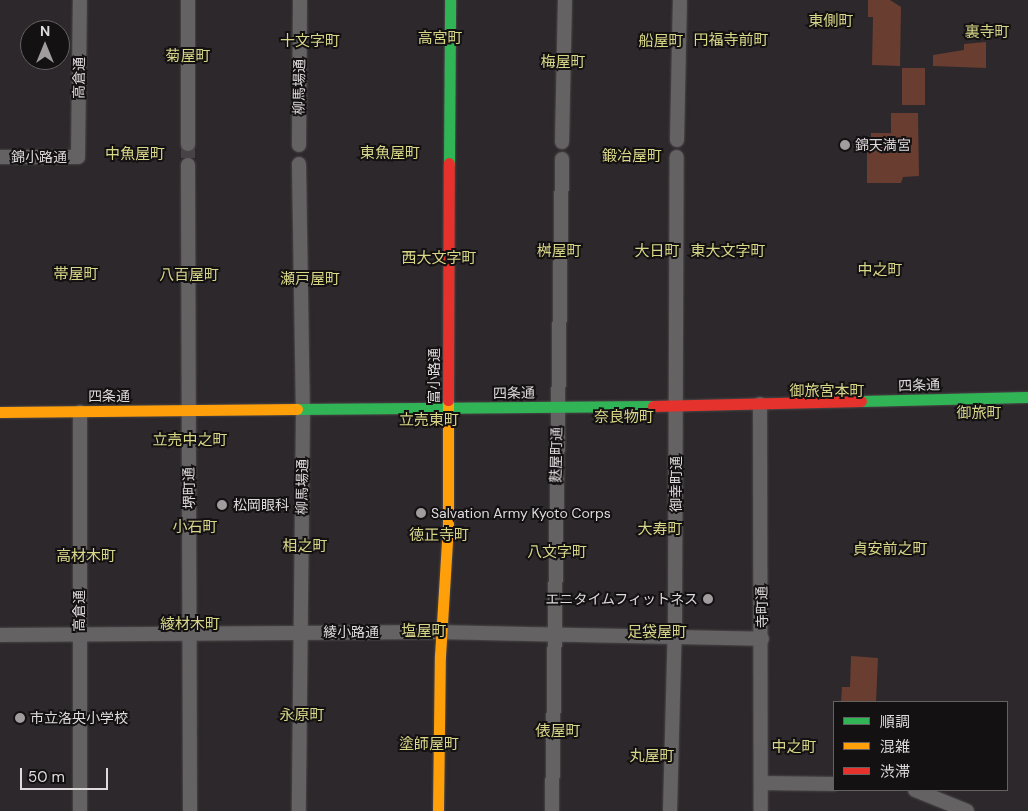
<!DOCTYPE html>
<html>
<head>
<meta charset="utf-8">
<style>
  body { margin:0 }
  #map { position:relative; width:1028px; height:811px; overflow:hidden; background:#2d282b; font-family:"DM Sans","Noto Sans JP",sans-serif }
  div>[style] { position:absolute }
  .green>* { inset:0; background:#6a3d31; transform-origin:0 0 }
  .street-tunnel>* { height:14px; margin-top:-7px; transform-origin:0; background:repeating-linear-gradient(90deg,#484346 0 14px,transparent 0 21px) }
  .roads { filter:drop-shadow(0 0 1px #4a4648) drop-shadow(0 0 1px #4a4648) }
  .street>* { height:14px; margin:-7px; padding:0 7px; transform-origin:7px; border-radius:7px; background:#646263 }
  .fast>* { height:11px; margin:-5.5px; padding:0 5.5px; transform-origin:5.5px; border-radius:5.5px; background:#30b455 }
  .slow>* { height:11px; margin:-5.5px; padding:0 5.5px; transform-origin:5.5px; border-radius:5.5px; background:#ff9f0a }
  .jam>* { height:11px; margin:-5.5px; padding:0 5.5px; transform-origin:5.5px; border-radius:5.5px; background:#e5322d }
  .dots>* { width:14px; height:14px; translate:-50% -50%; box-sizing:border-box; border:2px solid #141113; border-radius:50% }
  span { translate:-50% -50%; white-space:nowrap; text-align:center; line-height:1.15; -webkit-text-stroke:4px #141113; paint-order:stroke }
  .street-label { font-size:14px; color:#dfdadc }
  .poi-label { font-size:14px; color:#dfdadc }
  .left { translate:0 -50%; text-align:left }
  .right { translate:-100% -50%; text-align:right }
  .neighbourhood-label { font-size:15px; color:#d8d788 }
  .legend { position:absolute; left:833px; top:701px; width:175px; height:90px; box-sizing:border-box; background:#141113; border:1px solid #656163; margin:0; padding:6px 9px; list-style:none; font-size:15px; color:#dfdadc }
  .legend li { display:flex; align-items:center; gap:10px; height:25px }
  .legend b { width:25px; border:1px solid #656163 }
  .north { position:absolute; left:20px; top:20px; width:50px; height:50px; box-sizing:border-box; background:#141113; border:1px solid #656163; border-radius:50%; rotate:0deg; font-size:14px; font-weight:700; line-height:20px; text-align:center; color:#dfdadc }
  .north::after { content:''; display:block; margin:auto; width:18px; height:22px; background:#a19c9e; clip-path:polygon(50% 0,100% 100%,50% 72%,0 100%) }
  .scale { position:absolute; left:20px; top:768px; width:88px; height:22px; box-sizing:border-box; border:2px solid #dfdadc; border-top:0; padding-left:6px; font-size:15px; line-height:18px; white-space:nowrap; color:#dfdadc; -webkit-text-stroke:4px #141113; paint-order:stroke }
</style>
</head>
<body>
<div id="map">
  <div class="green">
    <div style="clip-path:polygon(868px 0,890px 0,901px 7px,900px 66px,872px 65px,873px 17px,868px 17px)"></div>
    <div style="clip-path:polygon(986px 42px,986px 68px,933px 66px,933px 55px,964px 50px,964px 44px)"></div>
    <div style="left:902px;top:68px;width:23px;height:37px"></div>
    <div style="clip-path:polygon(891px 113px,918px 113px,919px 176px,903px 177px,901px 183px,867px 183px,867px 138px,871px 138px,871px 133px,891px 133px)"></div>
    <div style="clip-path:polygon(851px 656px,878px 658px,876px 702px,841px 702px,842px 687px,850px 687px)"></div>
  </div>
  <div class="street-tunnel">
    <div style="left:188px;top:144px;width:21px;rotate:90deg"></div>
  </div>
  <div class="roads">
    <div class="street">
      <div style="left:188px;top:0;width:144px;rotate:90deg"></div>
      <div style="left:677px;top:140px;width:140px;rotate:-88.8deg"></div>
      <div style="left:562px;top:142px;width:142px;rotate:-88.8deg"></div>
      <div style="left:299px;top:145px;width:145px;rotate:-89.6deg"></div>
      <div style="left:0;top:157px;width:78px"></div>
      <div style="left:78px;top:157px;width:157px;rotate:-89.3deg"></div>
      <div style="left:299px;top:164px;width:246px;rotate:89.1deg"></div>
      <div style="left:303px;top:410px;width:401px;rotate:90.6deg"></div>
      <div style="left:188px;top:165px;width:646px;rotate:89.82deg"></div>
      <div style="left:760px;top:404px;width:407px;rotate:89.9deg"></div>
      <div style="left:80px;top:412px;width:399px;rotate:90deg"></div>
      <div style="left:0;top:635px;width:436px;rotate:-0.4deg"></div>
      <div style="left:436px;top:632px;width:326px;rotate:1.2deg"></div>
      <div style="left:761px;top:783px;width:73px;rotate:0.8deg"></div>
      <div style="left:915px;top:790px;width:56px;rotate:22deg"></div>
      <div style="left:552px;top:811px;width:652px;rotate:-89.12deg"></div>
      <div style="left:670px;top:811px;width:189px;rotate:-88.5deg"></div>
      <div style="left:675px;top:622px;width:465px;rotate:-89.8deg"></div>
    </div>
    <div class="fast">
      <div style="left:449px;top:163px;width:163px;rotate:-89.6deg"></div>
      <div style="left:861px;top:401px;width:167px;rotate:-1.4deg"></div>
      <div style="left:297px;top:409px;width:356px;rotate:-0.5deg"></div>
    </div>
    <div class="slow">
      <div style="left:0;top:412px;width:297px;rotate:-0.6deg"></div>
      <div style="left:438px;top:811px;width:155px;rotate:-89.3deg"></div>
      <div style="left:440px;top:656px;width:132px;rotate:-86.5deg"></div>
      <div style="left:448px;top:524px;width:124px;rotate:-90deg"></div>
    </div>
    <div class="jam">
      <div style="left:448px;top:400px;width:237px;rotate:-89.8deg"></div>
      <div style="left:653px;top:406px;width:208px;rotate:-1.4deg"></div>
    </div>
  </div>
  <div class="dots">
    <div style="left:845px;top:145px;background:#a19c9e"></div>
    <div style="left:222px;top:505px;background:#a19c9e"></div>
    <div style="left:421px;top:513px;background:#a19c9e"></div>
    <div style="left:708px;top:599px;background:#a19c9e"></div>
    <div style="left:20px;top:718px;background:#a19c9e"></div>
  </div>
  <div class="street-label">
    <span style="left:79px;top:78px;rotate:-89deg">高倉通</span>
    <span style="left:299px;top:87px;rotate:-89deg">柳馬場通</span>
    <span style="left:39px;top:157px">錦小路通</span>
    <span style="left:434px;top:376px;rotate:-90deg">富小路通</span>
    <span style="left:919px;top:385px;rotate:-2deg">四条通</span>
    <span style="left:514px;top:393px;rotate:-1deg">四条通</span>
    <span style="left:109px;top:396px">四条通</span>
    <span style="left:556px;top:455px;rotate:-89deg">麩屋町通</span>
    <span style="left:676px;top:484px;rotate:-90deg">御幸町通</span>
    <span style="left:302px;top:487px;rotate:-89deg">柳馬場通</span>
    <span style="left:189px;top:488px;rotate:-91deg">堺町通</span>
    <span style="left:762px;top:607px;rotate:-91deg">寺町通</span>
    <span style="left:79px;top:611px;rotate:-90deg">高倉通</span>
    <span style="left:351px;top:632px">綾小路通</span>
  </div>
  <div class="poi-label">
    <span class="left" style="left:855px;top:145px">錦天満宮</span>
    <span class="left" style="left:233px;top:505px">松岡眼科</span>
    <span class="left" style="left:431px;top:513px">Salvation Army Kyoto Corps</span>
    <span class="right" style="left:698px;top:599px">エニタイムフィットネス</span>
    <span class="left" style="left:30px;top:718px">市立洛央小学校</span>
  </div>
  <div class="neighbourhood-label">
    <span style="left:831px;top:22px">東側町</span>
    <span style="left:987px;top:33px">裏寺町</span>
    <span style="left:440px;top:39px">高宮町</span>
    <span style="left:731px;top:41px">円福寺前町</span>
    <span style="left:310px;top:42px">十文字町</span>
    <span style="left:661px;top:42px">船屋町</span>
    <span style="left:188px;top:57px">菊屋町</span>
    <span style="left:563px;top:63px">梅屋町</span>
    <span style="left:390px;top:154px">東魚屋町</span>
    <span style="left:135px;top:155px">中魚屋町</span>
    <span style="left:632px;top:157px">鍛冶屋町</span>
    <span style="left:559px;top:252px">桝屋町</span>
    <span style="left:657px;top:252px">大日町</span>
    <span style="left:728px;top:252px">東大文字町</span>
    <span style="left:439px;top:259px">西大文字町</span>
    <span style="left:880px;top:271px">中之町</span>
    <span style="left:76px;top:275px">帯屋町</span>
    <span style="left:189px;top:276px">八百屋町</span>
    <span style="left:310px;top:280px">瀬戸屋町</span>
    <span style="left:827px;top:392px">御旅宮本町</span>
    <span style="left:979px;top:414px">御旅町</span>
    <span style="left:624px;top:418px">奈良物町</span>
    <span style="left:429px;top:421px">立売東町</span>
    <span style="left:190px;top:441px">立売中之町</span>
    <span style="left:195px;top:528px">小石町</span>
    <span style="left:660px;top:530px">大寿町</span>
    <span style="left:439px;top:536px">徳正寺町</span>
    <span style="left:305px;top:547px">相之町</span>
    <span style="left:890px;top:550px">貞安前之町</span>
    <span style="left:557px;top:553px">八文字町</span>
    <span style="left:86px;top:557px">高材木町</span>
    <span style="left:190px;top:625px">綾材木町</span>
    <span style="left:424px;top:632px">塩屋町</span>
    <span style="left:657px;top:633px">足袋屋町</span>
    <span style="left:302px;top:716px">永原町</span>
    <span style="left:558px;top:732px">俵屋町</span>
    <span style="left:429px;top:745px">塗師屋町</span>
    <span style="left:794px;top:748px">中之町</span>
    <span style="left:652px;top:757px">丸屋町</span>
  </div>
  <ul class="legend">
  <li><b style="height:6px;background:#30b455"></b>順調</li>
  <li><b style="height:6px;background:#ff9f0a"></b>混雑</li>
  <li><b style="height:6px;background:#e5322d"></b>渋滞</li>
  </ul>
  <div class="north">N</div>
  <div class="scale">50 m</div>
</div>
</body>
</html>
